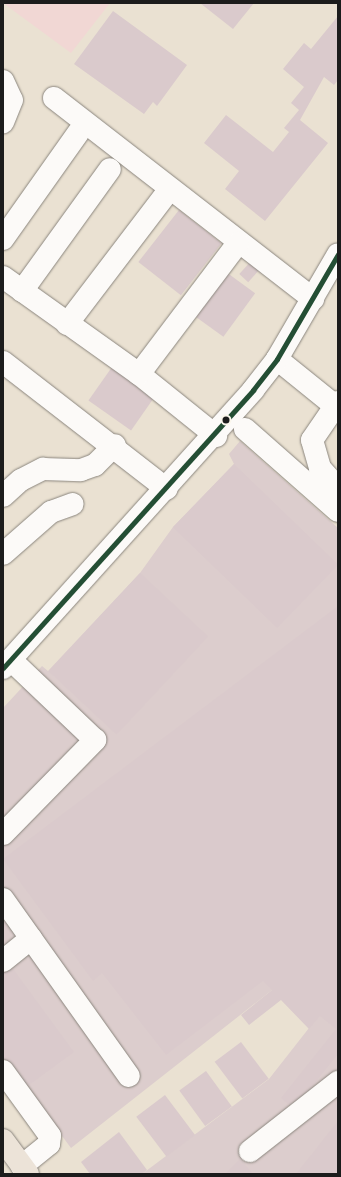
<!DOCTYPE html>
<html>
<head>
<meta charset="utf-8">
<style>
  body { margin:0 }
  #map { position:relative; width:341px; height:1177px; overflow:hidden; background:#eae1d2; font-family:Pangolin,sans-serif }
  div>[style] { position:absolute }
  .built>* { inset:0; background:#f1d7d4 }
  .industrial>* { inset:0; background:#dccdcd }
  .building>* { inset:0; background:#dacacc; transform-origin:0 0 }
  .roads { filter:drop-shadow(0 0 1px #8a857d) drop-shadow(0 0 1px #8a857d) }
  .minor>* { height:22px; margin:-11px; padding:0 11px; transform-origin:11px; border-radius:11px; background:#fcfaf8 }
  .major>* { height:22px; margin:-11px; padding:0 11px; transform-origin:11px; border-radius:11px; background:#ece3d8 }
  .bus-1>* { height:5px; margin:-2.5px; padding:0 2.5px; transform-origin:2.5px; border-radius:2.5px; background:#244e34 }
  .dots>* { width:11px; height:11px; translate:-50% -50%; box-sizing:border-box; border:2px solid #fbf7ec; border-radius:50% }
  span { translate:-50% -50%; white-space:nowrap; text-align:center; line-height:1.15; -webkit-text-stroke:3px #fbf7ec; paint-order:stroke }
  .frame { position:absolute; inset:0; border:4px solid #1c1c1c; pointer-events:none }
</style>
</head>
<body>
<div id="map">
  <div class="built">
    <div style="clip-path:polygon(3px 3px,110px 3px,71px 53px)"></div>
  </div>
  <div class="industrial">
    <div style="clip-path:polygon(240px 441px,338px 528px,338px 1174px,142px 1174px,269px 1079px,309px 1028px,272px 990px,71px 1148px,3px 1057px,3px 708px,42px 666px,48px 671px,140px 573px,173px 527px,234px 464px,229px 454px)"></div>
  </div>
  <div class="building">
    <div style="clip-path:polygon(200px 3px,254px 3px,233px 29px)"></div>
    <div style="clip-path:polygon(113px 11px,187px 65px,157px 106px,153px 102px,144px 114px,74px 64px)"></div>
    <div style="clip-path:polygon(338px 16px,338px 80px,334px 85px,324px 77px,300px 120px,328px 143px,265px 221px,225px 189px,239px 171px,204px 143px,226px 115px,273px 152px,289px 132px,284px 128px,299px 110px,291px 103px,304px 87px,283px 69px,304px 43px,311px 49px)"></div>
    <div style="left:179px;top:210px;width:54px;height:66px;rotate:38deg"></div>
    <div style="left:252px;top:260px;width:12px;height:19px;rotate:42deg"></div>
    <div style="left:226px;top:272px;width:36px;height:54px;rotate:36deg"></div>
    <div style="left:112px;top:367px;width:52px;height:41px;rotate:35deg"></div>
    <div style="left:234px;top:464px;width:145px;height:88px;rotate:44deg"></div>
    <div style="left:140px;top:573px;width:93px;height:134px;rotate:43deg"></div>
    <div style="clip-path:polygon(338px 606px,338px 1054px,294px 1109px,281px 1098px,336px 1029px,320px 1016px,309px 1029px,281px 1000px,249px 1025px,241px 1015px,272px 990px,263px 981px,166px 1055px,102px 973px,93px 981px,3px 859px)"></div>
    <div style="clip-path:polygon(11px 966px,74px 1052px,25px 1088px,3px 1057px,3px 971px)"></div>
    <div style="left:241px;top:1042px;width:46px;height:33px;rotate:53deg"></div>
    <div style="left:206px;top:1071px;width:44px;height:33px;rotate:54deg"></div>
    <div style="left:165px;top:1095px;width:50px;height:36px;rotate:53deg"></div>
    <div style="clip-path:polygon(338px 1121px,338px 1174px,296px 1174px)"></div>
    <div style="clip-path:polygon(119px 1132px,147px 1170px,142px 1174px,90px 1174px,81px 1162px)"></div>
    <div style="clip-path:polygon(240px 1159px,253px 1174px,225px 1174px)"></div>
  </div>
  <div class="roads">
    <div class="minor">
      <div style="left:3px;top:81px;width:21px;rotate:65deg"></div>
      <div style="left:12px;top:100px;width:24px;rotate:112deg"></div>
      <div style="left:54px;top:98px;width:328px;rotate:37.8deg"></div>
      <div style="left:3px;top:239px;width:130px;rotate:-54.7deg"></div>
      <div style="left:3px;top:277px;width:167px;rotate:35.5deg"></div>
      <div style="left:139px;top:374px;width:99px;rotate:38.8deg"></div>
      <div style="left:22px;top:291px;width:150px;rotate:-54.2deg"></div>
      <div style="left:67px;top:324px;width:170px;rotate:-52.7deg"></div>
      <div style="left:277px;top:359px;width:73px;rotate:38.9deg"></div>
      <div style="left:3px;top:362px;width:207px;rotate:37.8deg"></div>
      <div style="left:139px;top:374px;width:164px;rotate:-52.9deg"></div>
      <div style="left:338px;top:402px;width:46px;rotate:124.4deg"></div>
      <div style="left:312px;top:440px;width:29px;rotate:74deg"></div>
      <div style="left:320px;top:468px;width:27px;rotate:48deg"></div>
      <div style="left:245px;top:429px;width:124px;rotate:41.4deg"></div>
      <div style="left:3px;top:496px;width:24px;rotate:-42deg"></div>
      <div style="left:21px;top:480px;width:25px;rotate:-27deg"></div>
      <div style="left:43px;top:469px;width:38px;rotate:2deg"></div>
      <div style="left:81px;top:470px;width:15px;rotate:-20deg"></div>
      <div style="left:95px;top:465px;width:28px;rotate:-45deg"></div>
      <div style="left:3px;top:554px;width:64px;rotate:-41.2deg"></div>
      <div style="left:51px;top:512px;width:23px;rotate:-20deg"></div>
      <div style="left:3px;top:668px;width:374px;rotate:-48deg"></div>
      <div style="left:253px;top:390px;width:39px;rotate:-52deg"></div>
      <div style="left:277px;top:359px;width:121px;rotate:-59.8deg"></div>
      <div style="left:3px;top:834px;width:132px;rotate:-45.6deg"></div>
      <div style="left:95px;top:740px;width:116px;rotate:-136.4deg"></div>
      <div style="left:3px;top:899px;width:217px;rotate:54.6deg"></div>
      <div style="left:3px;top:961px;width:36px;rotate:-39deg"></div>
      <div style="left:3px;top:1071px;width:80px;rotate:54.1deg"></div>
      <div style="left:50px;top:1136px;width:8px;rotate:97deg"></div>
      <div style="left:49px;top:1144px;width:35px;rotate:141deg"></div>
      <div style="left:250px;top:1151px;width:112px;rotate:-38.1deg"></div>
    </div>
    <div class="major">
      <div style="left:3px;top:1140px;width:42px;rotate:53.7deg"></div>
    </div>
  </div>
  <div class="bus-1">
    <div style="left:3px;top:668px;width:374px;rotate:-48deg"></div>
    <div style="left:253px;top:390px;width:39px;rotate:-52deg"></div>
    <div style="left:277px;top:359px;width:121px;rotate:-59.8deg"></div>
  </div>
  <div class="dots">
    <div style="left:226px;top:420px;background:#1c1c1c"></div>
  </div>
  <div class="frame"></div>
</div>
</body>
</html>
